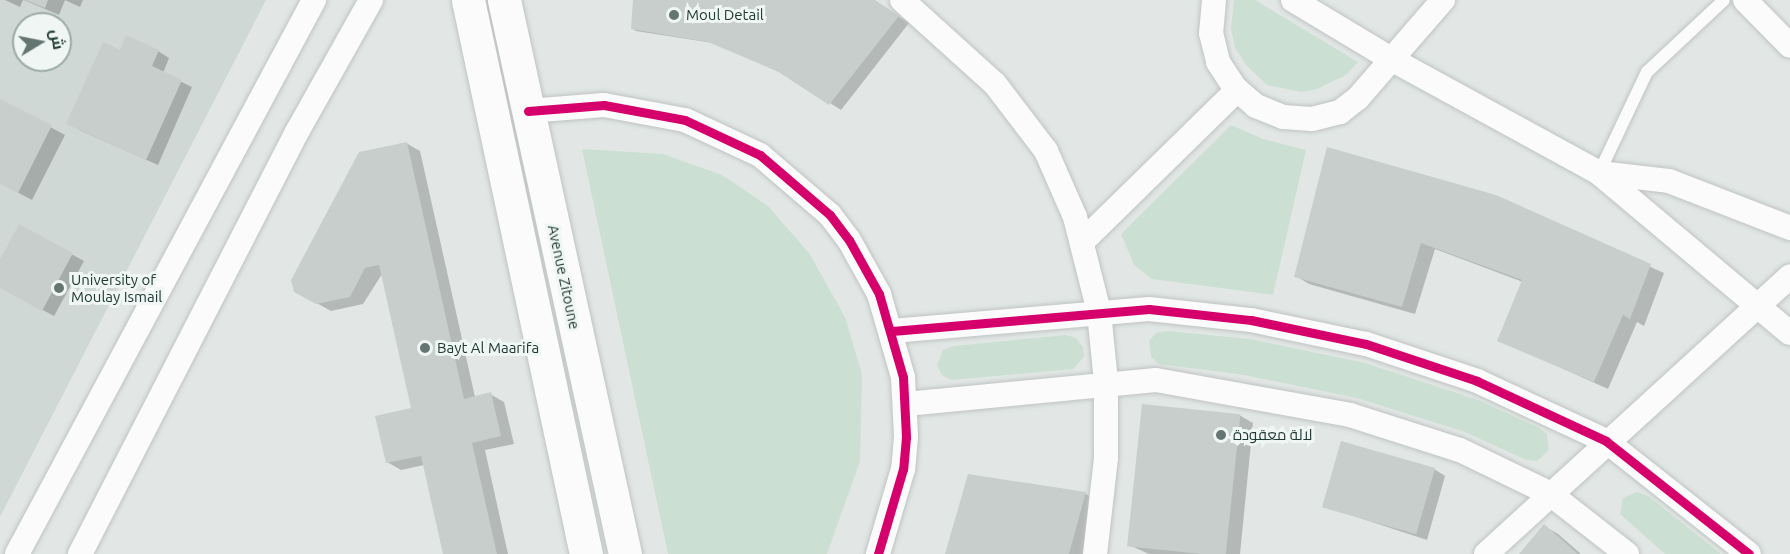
<!DOCTYPE html>
<html>
<head>
<meta charset="utf-8">
<style>
  body { margin:0 }
  #map { position:relative; width:1790px; height:554px; overflow:hidden; background:#e2e7e5; font-family:Ubuntu,Cairo,sans-serif }
  div>[style] { position:absolute }
  .built>* { inset:0; background:#cfd8d5 }
  .green>* { inset:0; background:#cbe0d2 }
  .shadow>* { inset:0; background:#0003 }
  .building>* { inset:0; background:#c8cecc; transform-origin:0 0 }
  .roads { filter:drop-shadow(0 0 2px #bfc4c2) drop-shadow(0 0 2px #bfc4c2) }
  .service>* { height:12px; margin:-6px; padding:0 6px; transform-origin:6px; border-radius:6px; background:#fbfbfb }
  .minor>* { height:24px; margin:-12px; padding:0 12px; transform-origin:12px; border-radius:12px; background:#fbfbfb }
  .secondary>* { height:33px; margin:-16.5px; padding:0 16.5px; transform-origin:16.5px; border-radius:16.5px; background:#fbfbfb }
  .cycleway>* { height:9px; margin:-4.5px; padding:0 4.5px; transform-origin:4.5px; border-radius:4.5px; background:#d6006c }
  .dots>* { width:16px; height:16px; translate:-50% -50%; box-sizing:border-box; border:3px solid #eff6f3; border-radius:50% }
  span { translate:-50% -50%; white-space:nowrap; text-align:center; line-height:1.15; -webkit-text-stroke:6px #eff6f3; paint-order:stroke }
  .poi-label { font-size:15px; color:#213934 }
  .left { translate:0 -50%; text-align:left }
  .street-label { font-size:15px; color:#213934 }
  .north { position:absolute; left:12px; top:12px; width:60px; height:60px; box-sizing:border-box; background:#eff6f3; border:2px solid #9daaa7; border-radius:50%; rotate:80deg; font-size:16px; font-weight:700; line-height:24px; text-align:center; color:#213934 }
  .north::after { content:''; display:block; margin:auto; width:21px; height:27px; background:#657672; clip-path:polygon(50% 0,100% 100%,50% 72%,0 100%) }
</style>
</head>
<body>
<div id="map">
  <div class="built">
    <div style="clip-path:polygon(evenodd,0 0,266px 0,0 517px,0 0,24px 24px,60px 24px,60px 60px,24px 60px,24px 24px)"></div>
  </div>
  <div class="green">
    <div style="clip-path:polygon(1234px 0,1255px 0,1358px 62px,1346px 75px,1317px 89px,1301px 92px,1267px 85px,1246px 65px,1235px 48px,1231px 28px)"></div>
    <div style="clip-path:polygon(1231px 125px,1263px 139px,1306px 150px,1273px 295px,1152px 279px,1134px 265px,1121px 234px)"></div>
    <div style="clip-path:polygon(582px 149px,663px 154px,722px 175px,768px 206px,809px 253px,845px 317px,862px 374px,860px 461px,827px 554px,668px 554px)"></div>
    <div style="clip-path:polygon(1167px 331px,1250px 339px,1365px 363px,1478px 400px,1539px 428px,1547px 434px,1549px 450px,1537px 461px,1526px 460px,1465px 432px,1357px 398px,1244px 375px,1159px 364px,1151px 357px,1149px 341px,1156px 333px)"></div>
    <div style="clip-path:polygon(1066px 335px,1076px 338px,1083px 347px,1084px 357px,1073px 369px,951px 380px,942px 375px,937px 365px,943px 350px,953px 346px)"></div>
    <div style="clip-path:polygon(1637px 492px,1648px 496px,1721px 554px,1665px 554px,1620px 514px,1623px 498px)"></div>
  </div>
  <div class="shadow">
    <div style="clip-path:polygon(5px 0,23px 0,20px 7px)"></div>
    <div style="clip-path:polygon(24px 0,65px 0,59px 15px)"></div>
    <div style="clip-path:polygon(65px 0,83px 0,80px 7px)"></div>
    <div style="clip-path:polygon(635px 0,874px 0,909px 23px,841px 110px,786px 75px,713px 43px,636px 31px,633px 29px)"></div>
    <div style="clip-path:polygon(158px 51px,169px 58px,163px 73px,192px 87px,158px 165px,79px 130px,121px 52px)"></div>
    <div style="clip-path:polygon(0 100px,65px 135px,32px 200px,0 183px)"></div>
    <div style="clip-path:polygon(406px 143px,420px 151px,475px 397px,490px 394px,504px 402px,514px 444px,485px 450px,508px 554px,444px 554px,424px 465px,401px 470px,387px 462px,413px 409px,382px 274px,363px 304px,331px 311px,295px 291px)"></div>
    <div style="clip-path:polygon(1495px 197px,1664px 273px,1644px 326px,1637px 322px,1608px 389px,1499px 340px,1523px 282px,1435px 249px,1415px 314px,1309px 284px,1296px 276px)"></div>
    <div style="clip-path:polygon(20px 226px,84px 261px,54px 316px,0 287px,0 262px)"></div>
    <div style="clip-path:polygon(1239px 415px,1253px 423px,1240px 554px,1149px 554px,1129px 545px)"></div>
    <div style="clip-path:polygon(1434px 469px,1445px 476px,1427px 540px,1323px 506px)"></div>
    <div style="clip-path:polygon(970px 475px,1086px 494px,1099px 502px,1085px 554px,947px 554px)"></div>
    <div style="clip-path:polygon(1544px 526px,1558px 534px,1581px 554px,1521px 554px)"></div>
  </div>
  <div class="building">
    <div style="clip-path:polygon(25px 0,48px 0,45px 8px)"></div>
    <div style="clip-path:polygon(633px 0,875px 0,899px 16px,829px 105px,777px 71px,708px 42px,631px 29px)"></div>
    <div style="clip-path:polygon(126px 35px,159px 50px,152px 66px,182px 80px,146px 160px,66px 124px,103px 42px,120px 50px)"></div>
    <div style="clip-path:polygon(0 99px,52px 125px,18px 193px,0 184px)"></div>
    <div style="clip-path:polygon(407px 142px,464px 399px,491px 392px,501px 436px,472px 443px,497px 554px,443px 554px,421px 456px,386px 463px,375px 416px,411px 408px,379px 265px,365px 268px,350px 297px,316px 304px,294px 292px,291px 280px,359px 152px)"></div>
    <div style="clip-path:polygon(1327px 147px,1496px 195px,1651px 264px,1630px 319px,1623px 315px,1594px 382px,1497px 341px,1522px 280px,1421px 243px,1402px 307px,1294px 277px)"></div>
    <div style="clip-path:polygon(19px 224px,73px 253px,42px 311px,0 288px,0 259px)"></div>
    <div style="left:1142px;top:404px;width:99px;height:143px;rotate:6deg"></div>
    <div style="left:1341px;top:441px;width:98px;height:69px;rotate:16deg"></div>
    <div style="clip-path:polygon(968px 474px,1086px 492px,1069px 554px,945px 554px)"></div>
    <div style="clip-path:polygon(1544px 524px,1578px 554px,1519px 554px)"></div>
  </div>
  <div class="roads">
    <div class="service">
      <div style="left:1599px;top:173px;width:112px;rotate:-64.6deg"></div>
      <div style="left:1647px;top:72px;width:105px;rotate:-43.1deg"></div>
    </div>
    <div class="minor">
      <div style="left:902px;top:0;width:125px;rotate:42.1deg"></div>
      <div style="left:995px;top:84px;width:84px;rotate:52.7deg"></div>
      <div style="left:1046px;top:151px;width:72px;rotate:66.3deg"></div>
      <div style="left:1075px;top:217px;width:98px;rotate:75.8deg"></div>
      <div style="left:1099px;top:312px;width:70px;rotate:84.3deg"></div>
      <div style="left:1106px;top:382px;width:76px;rotate:90deg"></div>
      <div style="left:1106px;top:458px;width:97px;rotate:96.5deg"></div>
      <div style="left:1214px;top:0;width:33px;rotate:95deg"></div>
      <div style="left:1211px;top:33px;width:30px;rotate:76deg"></div>
      <div style="left:1218px;top:62px;width:30px;rotate:57deg"></div>
      <div style="left:1234px;top:87px;width:29px;rotate:41deg"></div>
      <div style="left:1256px;top:106px;width:29px;rotate:22deg"></div>
      <div style="left:1283px;top:117px;width:29px;rotate:4deg"></div>
      <div style="left:1312px;top:119px;width:29px;rotate:-14deg"></div>
      <div style="left:1340px;top:112px;width:23px;rotate:-38deg"></div>
      <div style="left:1358px;top:98px;width:130px;rotate:-49.1deg"></div>
      <div style="left:1293px;top:0;width:114px;rotate:31deg"></div>
      <div style="left:1391px;top:59px;width:237px;rotate:28.7deg"></div>
      <div style="left:1599px;top:173px;width:249px;rotate:40deg"></div>
      <div style="left:1745px;top:0;width:64px;rotate:45.6deg"></div>
      <div style="left:528px;top:111px;width:76px;rotate:-4.5deg"></div>
      <div style="left:604px;top:105px;width:82px;rotate:10.5deg"></div>
      <div style="left:685px;top:120px;width:83px;rotate:25deg"></div>
      <div style="left:760px;top:155px;width:92px;rotate:40.6deg"></div>
      <div style="left:830px;top:215px;width:31px;rotate:53deg"></div>
      <div style="left:849px;top:240px;width:62px;rotate:60.9deg"></div>
      <div style="left:879px;top:294px;width:86px;rotate:73.9deg"></div>
      <div style="left:903px;top:377px;width:60px;rotate:87.1deg"></div>
      <div style="left:906px;top:437px;width:32px;rotate:95deg"></div>
      <div style="left:903px;top:469px;width:89px;rotate:106.4deg"></div>
      <div style="left:1599px;top:173px;width:70px;rotate:6.5deg"></div>
      <div style="left:1669px;top:181px;width:130px;rotate:21.2deg"></div>
      <div style="left:1082px;top:242px;width:217px;rotate:-44.4deg"></div>
      <div style="left:892px;top:331px;width:258px;rotate:-4.9deg"></div>
      <div style="left:1149px;top:309px;width:103px;rotate:6.2deg"></div>
      <div style="left:1251px;top:320px;width:117px;rotate:11.8deg"></div>
      <div style="left:1366px;top:344px;width:117px;rotate:18.4deg"></div>
      <div style="left:1477px;top:381px;width:142px;rotate:24.9deg"></div>
      <div style="left:1606px;top:441px;width:182px;rotate:38.3deg"></div>
      <div style="left:906px;top:404px;width:251px;rotate:-5.5deg"></div>
      <div style="left:1156px;top:380px;width:197px;rotate:10.2deg"></div>
      <div style="left:1350px;top:415px;width:115px;rotate:17.7deg"></div>
      <div style="left:1460px;top:450px;width:99px;rotate:25.8deg"></div>
      <div style="left:1549px;top:493px;width:99px;rotate:38deg"></div>
      <div style="left:17px;top:554px;width:629px;rotate:-61.8deg"></div>
      <div style="left:80px;top:554px;width:475px;rotate:-62.8deg"></div>
      <div style="left:297px;top:132px;width:151px;rotate:-60.7deg"></div>
      <div style="left:1486px;top:554px;width:412px;rotate:-42.4deg"></div>
    </div>
    <div class="secondary">
      <div style="left:468px;top:0;width:566px;rotate:77.98deg"></div>
      <div style="left:504px;top:0;width:567px;rotate:77.68deg"></div>
    </div>
  </div>
  <div class="cycleway">
    <div style="left:528px;top:111px;width:76px;rotate:-4.5deg"></div>
    <div style="left:604px;top:105px;width:82px;rotate:10.5deg"></div>
    <div style="left:685px;top:120px;width:83px;rotate:25deg"></div>
    <div style="left:760px;top:155px;width:92px;rotate:40.6deg"></div>
    <div style="left:830px;top:215px;width:31px;rotate:53deg"></div>
    <div style="left:849px;top:240px;width:62px;rotate:60.9deg"></div>
    <div style="left:879px;top:294px;width:86px;rotate:73.9deg"></div>
    <div style="left:903px;top:377px;width:60px;rotate:87.1deg"></div>
    <div style="left:906px;top:437px;width:32px;rotate:95deg"></div>
    <div style="left:903px;top:469px;width:89px;rotate:106.4deg"></div>
    <div style="left:892px;top:331px;width:258px;rotate:-4.9deg"></div>
    <div style="left:1149px;top:309px;width:103px;rotate:6.2deg"></div>
    <div style="left:1251px;top:320px;width:117px;rotate:11.8deg"></div>
    <div style="left:1366px;top:344px;width:117px;rotate:18.4deg"></div>
    <div style="left:1477px;top:381px;width:142px;rotate:24.9deg"></div>
    <div style="left:1606px;top:441px;width:182px;rotate:38.3deg"></div>
  </div>
  <div class="dots">
    <div style="left:674px;top:15px;background:#657672"></div>
    <div style="left:59px;top:288px;background:#657672"></div>
    <div style="left:425px;top:348px;background:#657672"></div>
    <div style="left:1221px;top:435px;background:#657672"></div>
  </div>
  <div class="poi-label">
    <span class="left" style="left:686px;top:15px">Moul Detail</span>
    <span class="left" style="left:71px;top:288px">University of<br>Moulay Ismail</span>
    <span class="left" style="left:437px;top:348px">Bayt Al Maarifa</span>
    <span class="left" style="left:1233px;top:435px">لالة معقودة</span>
  </div>
  <div class="street-label">
    <span style="left:564px;top:277px;rotate:78deg">Avenue Zitoune</span>
  </div>
  <div class="north">ش</div>
</div>
</body>
</html>
